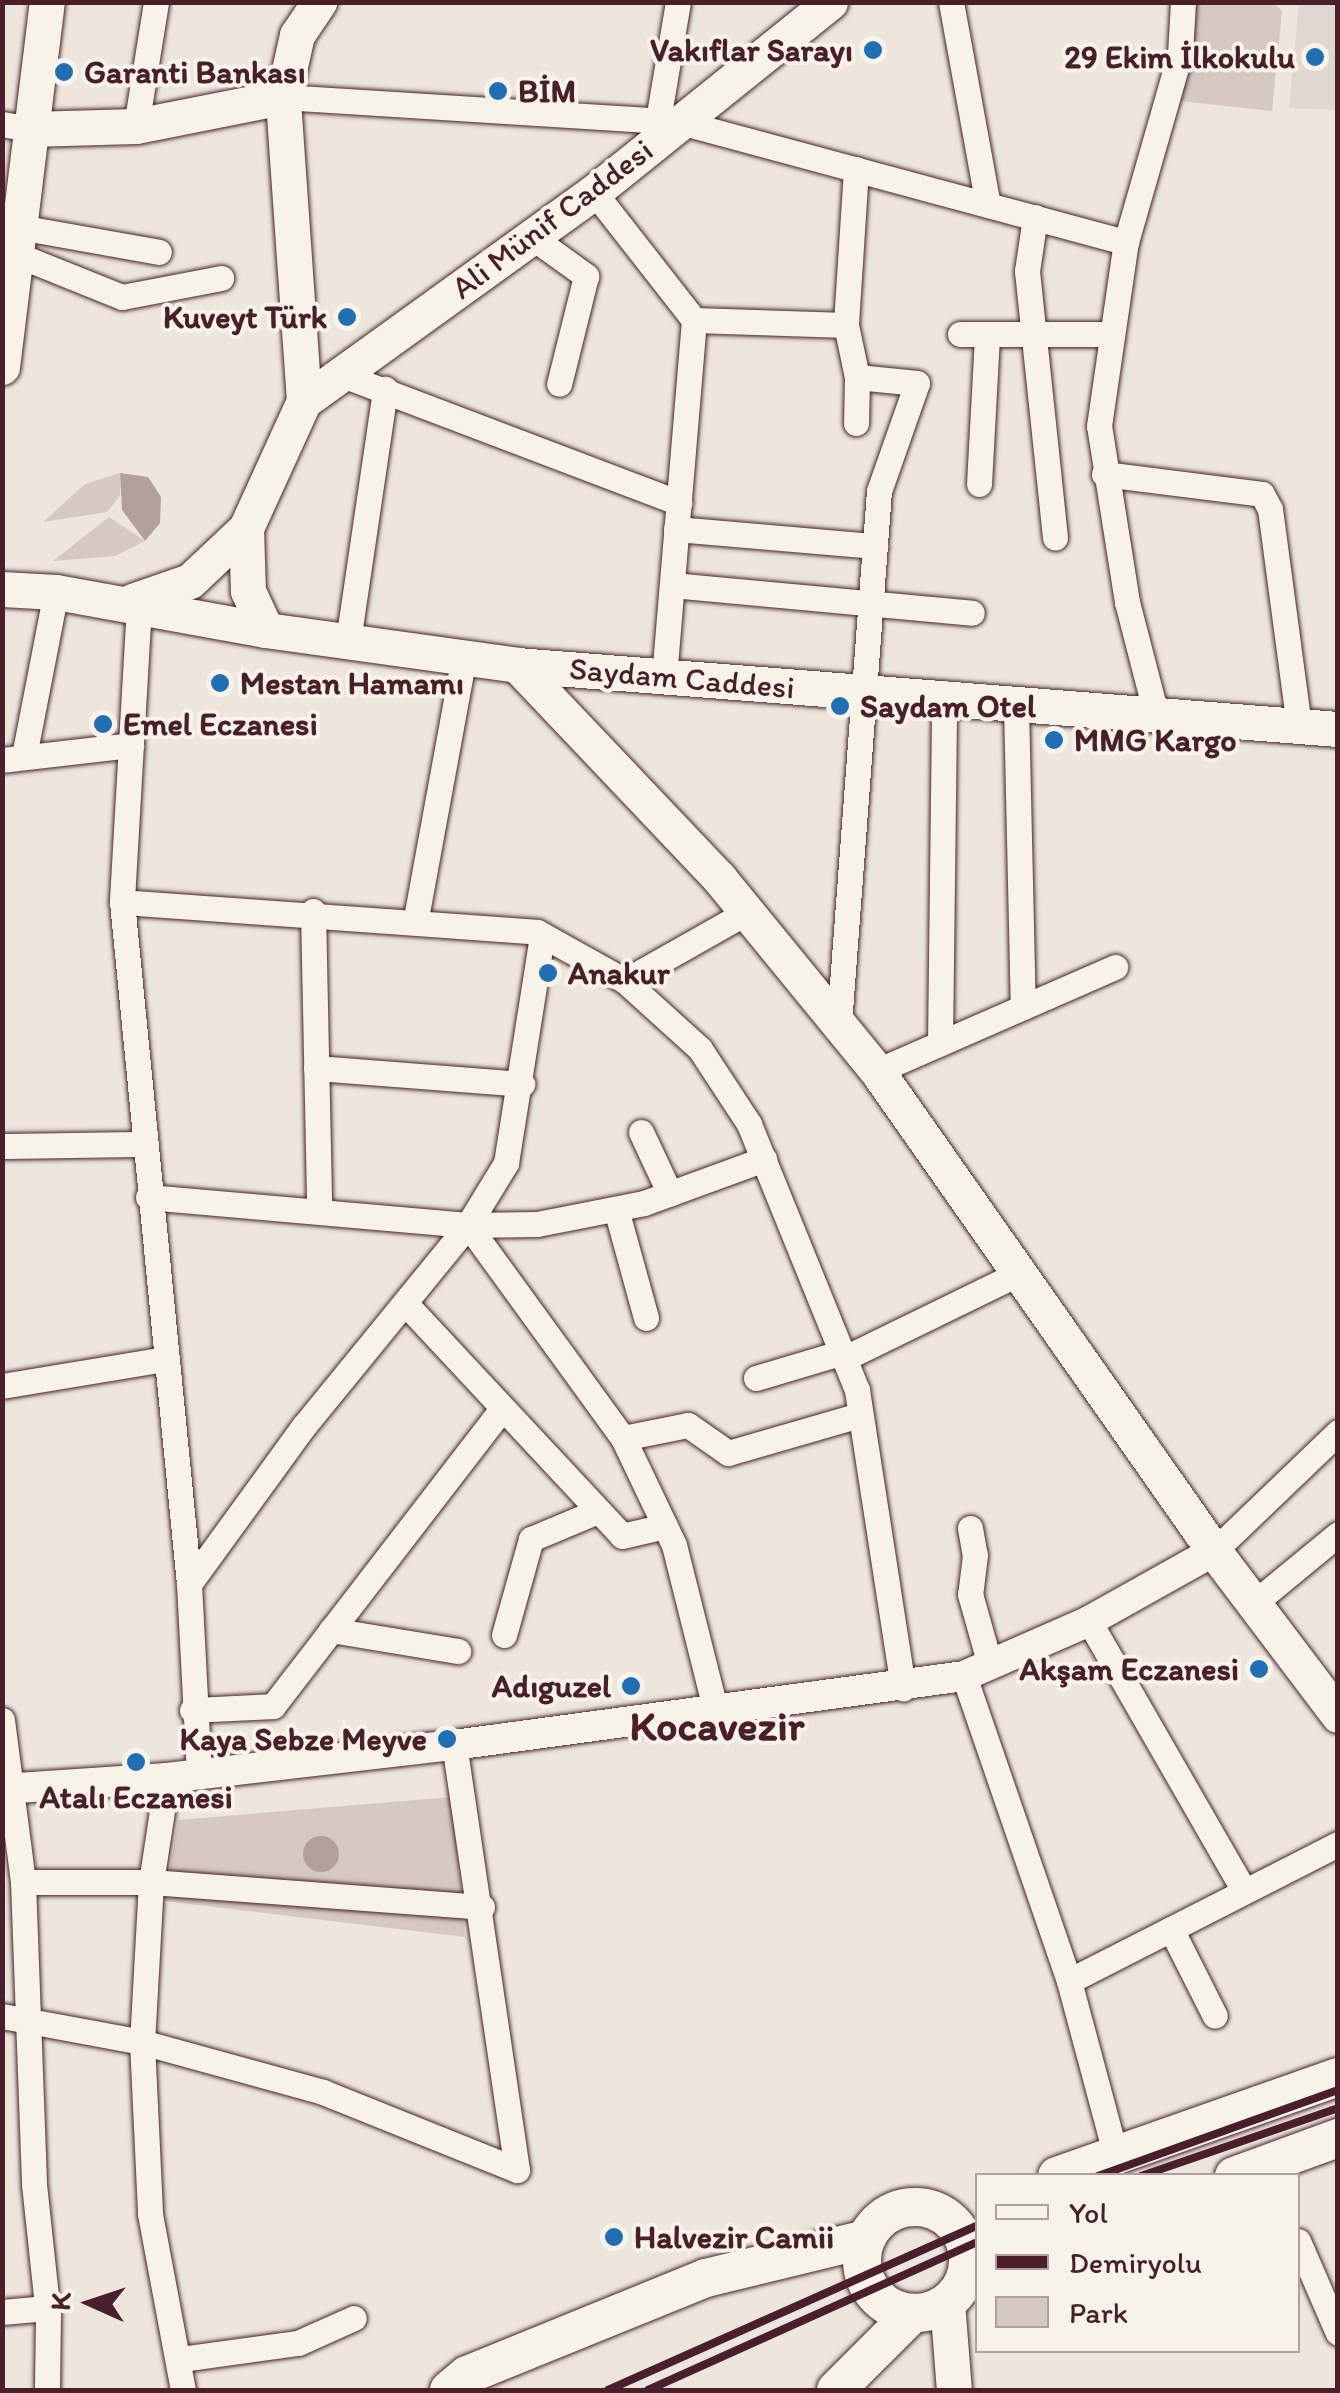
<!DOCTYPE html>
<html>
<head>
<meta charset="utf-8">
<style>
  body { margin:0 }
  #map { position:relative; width:1340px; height:2393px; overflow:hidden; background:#ece6dd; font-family:Itim,sans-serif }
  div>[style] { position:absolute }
  .built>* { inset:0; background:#e0d7d0 }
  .green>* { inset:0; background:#d5c9c2 }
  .water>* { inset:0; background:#b39f9d }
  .round { border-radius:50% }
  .roads { filter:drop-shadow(0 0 2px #4a1f2b) drop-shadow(0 0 2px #4a1f2b) }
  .minor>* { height:25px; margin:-12.5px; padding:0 12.5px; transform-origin:12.5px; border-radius:12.5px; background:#f7f3e8 }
  .tertiary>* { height:30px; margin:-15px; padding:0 15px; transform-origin:15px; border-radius:15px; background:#f7f3e8 }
  .secondary>* { height:35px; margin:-17.5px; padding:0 17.5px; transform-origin:17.5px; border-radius:17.5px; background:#f7f3e8 }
  .primary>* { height:38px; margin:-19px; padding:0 19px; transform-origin:19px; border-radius:19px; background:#f7f3e8 }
  .primary>.ring { margin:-19px; padding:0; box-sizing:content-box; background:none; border:38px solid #f7f3e8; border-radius:50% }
  .rail>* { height:8px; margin:-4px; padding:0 4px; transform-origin:4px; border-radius:4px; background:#4a1f2b }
  .dots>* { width:28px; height:28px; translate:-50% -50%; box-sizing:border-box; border:5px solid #f7f3e8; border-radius:50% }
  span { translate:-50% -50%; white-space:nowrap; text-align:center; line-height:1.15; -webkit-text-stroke:8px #f7f3e8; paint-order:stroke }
  .poi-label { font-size:32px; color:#4a1f2b; font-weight:700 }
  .right { translate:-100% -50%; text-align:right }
  .left { translate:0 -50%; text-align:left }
  .street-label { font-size:32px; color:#4a1f2b }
  .district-label { font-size:42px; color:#4a1f2b; font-weight:700 }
  .frame { position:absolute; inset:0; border:5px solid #4a1f2b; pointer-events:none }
  .legend { position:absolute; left:975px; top:2173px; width:325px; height:180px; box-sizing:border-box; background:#f7f3e8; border:2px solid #b29e9c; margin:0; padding:12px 18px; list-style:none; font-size:30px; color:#4a1f2b }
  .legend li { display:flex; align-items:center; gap:20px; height:50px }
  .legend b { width:50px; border:2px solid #b29e9c }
  .north { position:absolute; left:40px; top:2253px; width:100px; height:100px; -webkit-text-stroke:8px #f7f3e8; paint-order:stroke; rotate:273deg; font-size:28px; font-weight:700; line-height:40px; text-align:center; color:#4a1f2b }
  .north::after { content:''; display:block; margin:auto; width:35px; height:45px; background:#4a1f2b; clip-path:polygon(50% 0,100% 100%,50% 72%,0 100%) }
</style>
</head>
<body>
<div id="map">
  <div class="built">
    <div style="clip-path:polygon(1299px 3px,1337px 3px,1337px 110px,1289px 108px)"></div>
  </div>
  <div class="green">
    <div style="clip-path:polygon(1187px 3px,1273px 3px,1282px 11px,1272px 111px,1180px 101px)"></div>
    <div style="clip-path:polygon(120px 473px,120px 496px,107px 512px,43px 522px,85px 484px)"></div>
    <div style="clip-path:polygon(109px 517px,145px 541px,115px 556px,53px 561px)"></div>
    <div style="clip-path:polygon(452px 1797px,465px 1937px,165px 1901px,178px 1820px)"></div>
  </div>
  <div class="water">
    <div style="clip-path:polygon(120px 473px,148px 477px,161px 497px,160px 523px,145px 541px,122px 510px)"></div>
    <div class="round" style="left:303px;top:1836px;width:36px;height:36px"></div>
  </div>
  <div class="roads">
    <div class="minor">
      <div style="left:951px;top:2px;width:206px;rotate:79.7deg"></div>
      <div style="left:283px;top:97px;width:398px;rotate:3.6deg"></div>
      <div style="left:680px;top:122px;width:462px;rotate:15.1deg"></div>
      <div style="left:658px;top:120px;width:120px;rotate:-80.4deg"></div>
      <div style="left:2px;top:124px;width:27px;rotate:10deg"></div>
      <div style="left:136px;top:126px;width:126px;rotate:-80.8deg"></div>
      <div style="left:856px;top:169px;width:156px;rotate:93.7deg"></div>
      <div style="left:846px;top:325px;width:53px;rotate:78.1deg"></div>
      <div style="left:857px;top:377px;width:46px;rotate:91.2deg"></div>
      <div style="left:594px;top:192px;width:162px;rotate:52deg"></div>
      <div style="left:694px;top:320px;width:358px;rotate:94.8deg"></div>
      <div style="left:1035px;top:217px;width:55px;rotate:98.4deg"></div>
      <div style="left:1027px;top:271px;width:268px;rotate:84deg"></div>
      <div style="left:19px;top:227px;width:142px;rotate:10.1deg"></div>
      <div style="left:532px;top:237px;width:67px;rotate:35.8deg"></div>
      <div style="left:586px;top:276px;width:111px;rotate:104deg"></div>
      <div style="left:15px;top:254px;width:115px;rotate:21.9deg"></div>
      <div style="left:122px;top:297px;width:101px;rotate:-10.9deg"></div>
      <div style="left:694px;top:320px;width:152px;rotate:1.9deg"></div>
      <div style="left:960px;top:334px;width:152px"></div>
      <div style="left:340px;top:374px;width:363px;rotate:20.8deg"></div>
      <div style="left:1104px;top:474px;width:159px;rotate:7.2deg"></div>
      <div style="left:1262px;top:494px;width:17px;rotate:62deg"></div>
      <div style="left:1270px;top:509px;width:219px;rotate:82.4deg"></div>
      <div style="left:979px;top:484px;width:150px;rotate:-86.9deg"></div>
      <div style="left:676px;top:529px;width:200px;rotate:4.9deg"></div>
      <div style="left:672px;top:585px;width:301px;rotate:5.3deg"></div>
      <div style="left:139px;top:605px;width:297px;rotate:93.3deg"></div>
      <div style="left:122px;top:902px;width:685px;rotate:84.39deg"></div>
      <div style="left:189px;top:1584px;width:191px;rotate:87deg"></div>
      <div style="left:348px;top:641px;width:255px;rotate:-81.6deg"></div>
      <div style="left:1016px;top:706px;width:301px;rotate:88.7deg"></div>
      <div style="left:1157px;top:718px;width:120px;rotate:-104.5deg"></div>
      <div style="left:1127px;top:602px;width:178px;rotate:-99deg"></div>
      <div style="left:1099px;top:426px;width:186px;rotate:-81.7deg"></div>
      <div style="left:1126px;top:242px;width:196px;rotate:-74deg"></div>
      <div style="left:1180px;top:54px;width:52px;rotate:-86.7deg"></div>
      <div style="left:24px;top:756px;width:167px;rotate:-79deg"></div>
      <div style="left:2px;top:760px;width:130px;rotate:-6.6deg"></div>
      <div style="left:122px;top:902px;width:416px;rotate:4.1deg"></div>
      <div style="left:537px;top:932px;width:101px;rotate:29.1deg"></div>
      <div style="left:625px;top:981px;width:101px;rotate:42.2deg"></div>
      <div style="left:700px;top:1049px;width:90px;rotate:56.8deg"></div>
      <div style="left:749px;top:1124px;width:287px;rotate:67.9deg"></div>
      <div style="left:857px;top:1390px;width:302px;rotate:81.2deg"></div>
      <div style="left:313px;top:911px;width:297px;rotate:88.8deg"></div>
      <div style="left:416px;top:918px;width:265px;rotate:-79.6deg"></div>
      <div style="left:625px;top:981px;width:140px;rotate:-29.5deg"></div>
      <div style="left:839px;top:1024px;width:534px;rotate:-85.71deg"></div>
      <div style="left:879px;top:491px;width:114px;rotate:-70.6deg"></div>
      <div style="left:917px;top:383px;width:60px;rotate:-174.3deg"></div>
      <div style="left:940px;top:1043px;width:343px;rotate:-89.3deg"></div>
      <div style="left:316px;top:1068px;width:207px;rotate:4.4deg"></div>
      <div style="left:877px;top:1071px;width:260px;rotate:-23.6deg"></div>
      <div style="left:641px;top:1132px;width:68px;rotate:64.9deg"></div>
      <div style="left:2px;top:1146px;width:140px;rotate:-0.8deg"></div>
      <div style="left:148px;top:1197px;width:321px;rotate:5deg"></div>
      <div style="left:468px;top:1225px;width:69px;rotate:-0.8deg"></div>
      <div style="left:537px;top:1224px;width:109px;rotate:-11.1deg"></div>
      <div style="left:644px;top:1203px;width:128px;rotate:-20.1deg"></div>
      <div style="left:616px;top:1209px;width:113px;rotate:74.6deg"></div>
      <div style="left:468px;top:1225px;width:263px;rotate:54deg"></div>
      <div style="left:623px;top:1438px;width:119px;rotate:64.5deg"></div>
      <div style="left:674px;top:1545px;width:172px;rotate:75.9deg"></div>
      <div style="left:405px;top:1303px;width:318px;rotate:47deg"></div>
      <div style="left:622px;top:1536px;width:44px;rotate:-13.1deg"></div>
      <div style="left:845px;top:1358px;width:194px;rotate:-26deg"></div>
      <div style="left:756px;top:1378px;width:91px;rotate:-16.6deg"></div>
      <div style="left:2px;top:1386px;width:165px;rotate:-9.4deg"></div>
      <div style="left:623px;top:1438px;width:66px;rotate:-11.3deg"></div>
      <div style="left:688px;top:1425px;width:49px;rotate:35deg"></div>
      <div style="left:728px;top:1453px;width:137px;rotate:-16.1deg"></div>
      <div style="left:970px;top:1528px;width:27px;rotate:80deg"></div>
      <div style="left:975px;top:1555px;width:39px;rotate:97deg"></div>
      <div style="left:970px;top:1594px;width:74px;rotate:74.3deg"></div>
      <div style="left:1214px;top:1551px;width:172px;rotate:-43.8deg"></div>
      <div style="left:189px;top:1584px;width:195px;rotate:-54deg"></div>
      <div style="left:304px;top:1426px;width:259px;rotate:-50.8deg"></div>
      <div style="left:468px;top:1225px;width:73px;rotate:-58.5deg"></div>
      <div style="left:506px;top:1163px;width:231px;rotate:-81deg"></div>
      <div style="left:1253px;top:1604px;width:110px;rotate:-39.5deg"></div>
      <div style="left:1089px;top:1621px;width:311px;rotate:60.1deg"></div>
      <div style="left:331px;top:1630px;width:129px;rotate:9.4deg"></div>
      <div style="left:504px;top:1635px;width:100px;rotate:-74.3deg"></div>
      <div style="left:531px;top:1539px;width:73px;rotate:-22.7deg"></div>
      <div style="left:964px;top:1676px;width:323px;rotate:71deg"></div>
      <div style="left:1069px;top:1981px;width:182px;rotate:75deg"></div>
      <div style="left:192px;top:1710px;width:81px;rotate:-2.8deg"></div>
      <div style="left:273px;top:1706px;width:374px;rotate:-52.4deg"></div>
      <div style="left:2px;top:1720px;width:163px;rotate:82.6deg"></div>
      <div style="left:23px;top:1882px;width:302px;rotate:87.9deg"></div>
      <div style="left:34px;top:2184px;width:132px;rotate:83.9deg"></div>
      <div style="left:48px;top:2315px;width:75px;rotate:90.8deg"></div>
      <div style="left:167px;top:1778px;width:105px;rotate:98.7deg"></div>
      <div style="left:151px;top:1882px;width:160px;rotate:93.2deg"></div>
      <div style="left:142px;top:2042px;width:172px;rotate:87.3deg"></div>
      <div style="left:150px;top:2214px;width:179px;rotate:79.4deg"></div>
      <div style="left:23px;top:1882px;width:128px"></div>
      <div style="left:151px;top:1882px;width:332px;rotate:4.3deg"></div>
      <div style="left:1171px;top:1929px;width:97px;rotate:63.2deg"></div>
      <div style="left:1069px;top:1981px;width:302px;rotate:-27deg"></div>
      <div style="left:2px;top:2016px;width:142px;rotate:10.5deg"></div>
      <div style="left:142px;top:2042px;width:188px;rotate:15.4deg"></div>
      <div style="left:323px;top:2092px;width:209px;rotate:21.9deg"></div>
      <div style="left:517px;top:2170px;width:430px;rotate:-98.4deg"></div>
      <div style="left:1298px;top:2241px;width:100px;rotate:66.5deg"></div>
      <div style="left:2px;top:2312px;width:45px;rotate:-5.1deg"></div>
      <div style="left:181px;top:2359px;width:118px;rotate:-7.8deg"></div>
      <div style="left:298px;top:2343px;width:61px;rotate:-24.1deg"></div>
    </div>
    <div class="tertiary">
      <div style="left:2px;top:1789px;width:165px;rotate:-3.8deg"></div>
      <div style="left:167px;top:1778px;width:289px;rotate:-6.6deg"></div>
      <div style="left:454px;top:1745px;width:515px;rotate:-7.7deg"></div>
      <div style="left:964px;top:1676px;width:137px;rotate:-23.7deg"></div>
      <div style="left:1089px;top:1621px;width:143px;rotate:-29.2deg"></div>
    </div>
    <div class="secondary">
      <div style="left:29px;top:129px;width:107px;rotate:-1.6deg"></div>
      <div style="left:136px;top:126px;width:150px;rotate:-11.2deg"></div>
      <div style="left:2px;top:367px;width:368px;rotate:-83deg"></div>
      <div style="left:304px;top:401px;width:305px;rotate:-94deg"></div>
      <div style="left:283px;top:97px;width:64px;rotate:-77.3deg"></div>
      <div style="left:297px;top:35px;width:40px;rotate:-56deg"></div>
      <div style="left:246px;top:528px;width:63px;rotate:88.2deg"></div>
      <div style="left:248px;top:591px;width:43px;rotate:65.2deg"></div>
      <div style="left:2px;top:589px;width:54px;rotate:3.2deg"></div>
      <div style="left:56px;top:592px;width:213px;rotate:10.3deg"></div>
      <div style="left:266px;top:630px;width:253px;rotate:7.9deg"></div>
      <div style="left:517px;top:665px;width:823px;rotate:4.46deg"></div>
      <div style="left:132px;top:601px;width:61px;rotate:-19deg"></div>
      <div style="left:190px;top:581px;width:77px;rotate:-43.4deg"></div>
      <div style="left:246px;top:528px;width:140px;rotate:-65.5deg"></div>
      <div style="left:304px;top:401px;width:357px;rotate:-35.8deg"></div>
      <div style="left:594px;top:192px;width:303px;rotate:-38.8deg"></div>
      <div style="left:517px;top:665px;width:294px;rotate:46.5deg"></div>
      <div style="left:719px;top:878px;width:249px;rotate:50.7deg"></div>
      <div style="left:877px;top:1071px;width:586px;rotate:54.93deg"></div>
      <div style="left:1214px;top:1551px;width:206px;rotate:52.9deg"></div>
      <div style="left:947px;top:2302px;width:88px;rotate:85.5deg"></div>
    </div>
    <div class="primary">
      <div style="left:1057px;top:2176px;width:298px;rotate:-19.4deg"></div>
      <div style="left:1234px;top:2176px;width:111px;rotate:-20.1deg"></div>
      <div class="ring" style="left:862px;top:2207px;width:68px;height:68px"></div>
      <div style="left:449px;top:2390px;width:23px;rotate:-40deg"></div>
      <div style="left:467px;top:2375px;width:258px;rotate:-22.1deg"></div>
      <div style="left:706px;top:2278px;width:165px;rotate:-13.7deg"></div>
      <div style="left:836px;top:2390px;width:109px;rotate:-45deg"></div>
    </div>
  </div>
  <div class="rail">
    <div style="left:1098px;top:2176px;width:255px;rotate:-19.7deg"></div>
    <div style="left:1141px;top:2176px;width:208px;rotate:-19deg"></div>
    <div style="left:608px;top:2390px;width:405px;rotate:-24deg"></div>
    <div style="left:648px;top:2390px;width:362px;rotate:-24.2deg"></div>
  </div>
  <div class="dots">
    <div style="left:873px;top:50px;background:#1f6fb2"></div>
    <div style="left:1315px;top:57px;background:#1f6fb2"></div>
    <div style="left:64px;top:72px;background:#1f6fb2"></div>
    <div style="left:498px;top:91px;background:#1f6fb2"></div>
    <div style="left:347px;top:317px;background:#1f6fb2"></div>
    <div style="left:220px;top:683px;background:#1f6fb2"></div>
    <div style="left:840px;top:706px;background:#1f6fb2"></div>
    <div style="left:103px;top:724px;background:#1f6fb2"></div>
    <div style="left:1054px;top:740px;background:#1f6fb2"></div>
    <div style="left:548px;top:973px;background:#1f6fb2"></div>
    <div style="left:1259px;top:1669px;background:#1f6fb2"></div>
    <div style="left:631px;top:1686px;background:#1f6fb2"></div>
    <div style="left:447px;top:1739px;background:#1f6fb2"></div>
    <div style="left:136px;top:1762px;background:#1f6fb2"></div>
    <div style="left:614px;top:2237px;background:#1f6fb2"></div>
  </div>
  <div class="poi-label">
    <span class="right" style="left:853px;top:50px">Vakıflar Sarayı</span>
    <span class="right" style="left:1295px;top:57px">29 Ekim İlkokulu</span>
    <span class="left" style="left:84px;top:72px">Garanti Bankası</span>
    <span class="left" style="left:518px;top:91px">BİM</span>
    <span class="right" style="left:327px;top:317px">Kuveyt Türk</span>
    <span class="left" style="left:240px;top:683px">Mestan Hamamı</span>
    <span class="left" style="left:860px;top:706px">Saydam Otel</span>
    <span class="left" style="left:123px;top:724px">Emel Eczanesi</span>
    <span class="left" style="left:1074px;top:740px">MMG Kargo</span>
    <span class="left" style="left:568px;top:973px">Anakur</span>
    <span class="right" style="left:1239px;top:1669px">Akşam Eczanesi</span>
    <span class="right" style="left:611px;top:1686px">Adıguzel</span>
    <span class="right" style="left:427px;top:1739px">Kaya Sebze Meyve</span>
    <span style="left:136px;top:1797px">Atalı Eczanesi</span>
    <span class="left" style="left:634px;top:2237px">Halvezir Camii</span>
  </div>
  <div class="street-label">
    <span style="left:552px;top:219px;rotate:-37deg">Ali Münif Caddesi</span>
    <span style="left:682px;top:678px;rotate:5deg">Saydam Caddesi</span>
  </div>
  <div class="district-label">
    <span style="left:717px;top:1726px">Kocavezir</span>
  </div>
  <div class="frame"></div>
  <ul class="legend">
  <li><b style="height:12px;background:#f7f3e8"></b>Yol</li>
  <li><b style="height:12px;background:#4a1f2b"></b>Demiryolu</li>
  <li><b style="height:28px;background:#d5c9c2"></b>Park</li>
  </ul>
  <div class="north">K</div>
</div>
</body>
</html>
